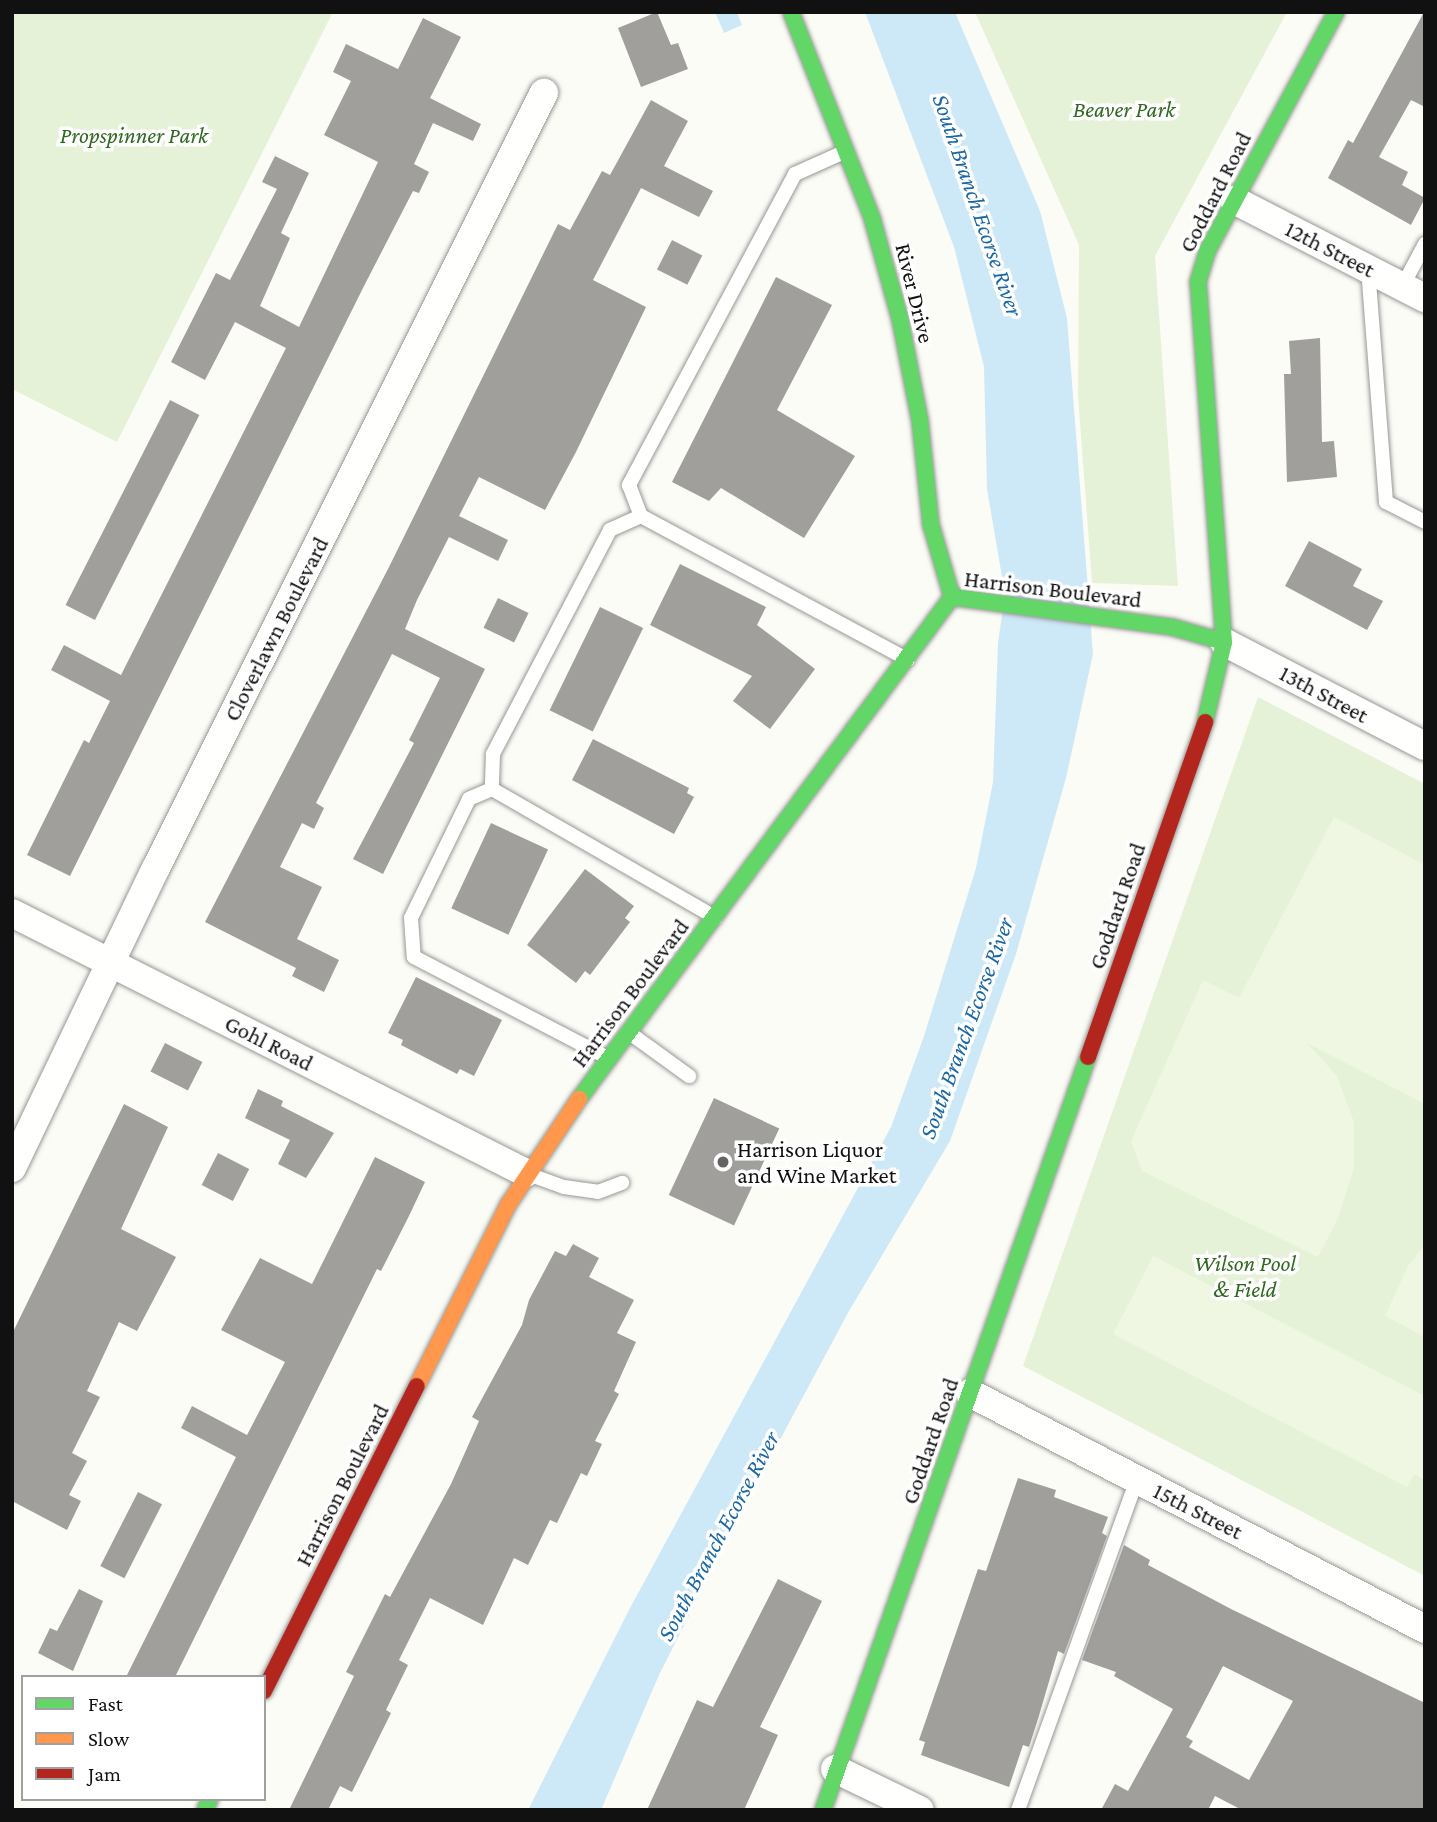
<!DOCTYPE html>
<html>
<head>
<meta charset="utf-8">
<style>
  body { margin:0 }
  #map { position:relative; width:1437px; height:1822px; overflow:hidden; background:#fcfcf7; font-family:"Crimson Pro",serif }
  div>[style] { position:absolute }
  .green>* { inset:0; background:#e6f2d7 }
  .pitch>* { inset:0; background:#eff6e1 }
  .water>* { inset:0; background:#cde8f6 }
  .building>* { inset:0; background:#a09f9c; transform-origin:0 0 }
  .roads { filter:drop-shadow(0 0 2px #979795) drop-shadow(0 0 2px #979795) }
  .lane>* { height:14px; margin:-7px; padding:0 7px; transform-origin:7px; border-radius:7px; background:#fffffe }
  .street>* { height:28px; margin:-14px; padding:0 14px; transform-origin:14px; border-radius:14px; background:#fffffe }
  .fast>* { height:16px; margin:-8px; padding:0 8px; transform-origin:8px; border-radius:8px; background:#63d668 }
  .slow>* { height:16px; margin:-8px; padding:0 8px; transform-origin:8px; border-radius:8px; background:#ff974d }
  .jam>* { height:16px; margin:-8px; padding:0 8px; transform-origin:8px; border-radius:8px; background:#b3261e }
  .dots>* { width:19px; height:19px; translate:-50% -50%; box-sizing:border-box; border:4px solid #fff; border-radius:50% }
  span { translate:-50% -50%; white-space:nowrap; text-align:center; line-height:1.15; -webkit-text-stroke:7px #fff; paint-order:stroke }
  .park-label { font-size:23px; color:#2f6920; font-style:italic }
  .street-label { font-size:23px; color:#111 }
  .poi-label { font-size:23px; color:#111 }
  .left { translate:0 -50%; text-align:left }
  .water-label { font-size:24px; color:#1967a3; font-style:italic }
  .frame { position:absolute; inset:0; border:14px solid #111; pointer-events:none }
  .legend { position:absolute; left:21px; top:1675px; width:245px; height:126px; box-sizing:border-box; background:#fff; border:2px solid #a0a0a0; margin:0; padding:9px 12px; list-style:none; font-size:21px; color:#111 }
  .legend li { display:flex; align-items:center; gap:14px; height:35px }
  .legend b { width:35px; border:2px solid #a0a0a0 }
</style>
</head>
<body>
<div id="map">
  <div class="green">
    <div style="clip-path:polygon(12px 12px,333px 12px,117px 442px,12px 389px)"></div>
    <div style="clip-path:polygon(975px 12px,1287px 12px,1155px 256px,1178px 586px,1092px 583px,1078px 396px,1079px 245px)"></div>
    <div style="clip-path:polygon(1258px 697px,1425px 784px,1425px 1576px,1023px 1366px)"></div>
  </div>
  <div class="pitch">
    <div style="clip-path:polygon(1334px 817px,1425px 865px,1425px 1104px,1307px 1043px,1337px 1076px,1354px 1122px,1354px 1168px,1338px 1218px,1318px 1257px,1142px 1171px,1131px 1141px,1203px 980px,1239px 998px)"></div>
    <div style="clip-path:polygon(1425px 1245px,1425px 1337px,1385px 1316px,1408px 1266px)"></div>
    <div style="clip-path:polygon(1153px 1256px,1425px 1396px,1425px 1480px,1414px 1474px,1407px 1487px,1113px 1334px)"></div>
  </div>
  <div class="water">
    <div style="clip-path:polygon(715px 12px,737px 12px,742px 25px,724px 33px)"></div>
    <div style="clip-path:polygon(865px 12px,955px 12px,1040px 211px,1067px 318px,1093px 654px,1066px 778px,1016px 954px,950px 1141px,849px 1311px,745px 1505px,659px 1675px,601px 1810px,528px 1810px,630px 1608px,891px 1127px,924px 1036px,976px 868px,993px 782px,998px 643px,1005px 594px,987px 489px,984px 367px,954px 247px)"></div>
  </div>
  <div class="building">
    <div style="clip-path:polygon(657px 12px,671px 45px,678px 43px,688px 69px,641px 87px,618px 28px)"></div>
    <div style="clip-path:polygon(1424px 12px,1425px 107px,1411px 100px,1379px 157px,1408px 172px,1402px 185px,1425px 198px,1411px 225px,1328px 178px,1348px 140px,1353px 143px)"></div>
    <div style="clip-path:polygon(423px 18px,461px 37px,430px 98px,481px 124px,473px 141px,433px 123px,414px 164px,429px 172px,419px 193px,413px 191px,364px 286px,70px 876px,27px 855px,84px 740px,89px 743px,110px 701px,51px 670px,64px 645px,121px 675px,286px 348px,235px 322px,205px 380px,171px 362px,216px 273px,230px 280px,277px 189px,262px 182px,275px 156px,309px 173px,281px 233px,290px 238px,260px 306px,299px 327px,378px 162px,324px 135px,351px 81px,333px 72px,346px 44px,398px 69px)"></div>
    <div style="clip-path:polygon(651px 100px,688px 121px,664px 166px,713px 191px,699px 217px,641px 188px,593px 280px,646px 307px,576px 452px,545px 510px,479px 477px,459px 516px,508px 540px,498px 561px,449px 537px,417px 600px,405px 629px,485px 669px,383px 874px,353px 859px,414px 743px,409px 740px,440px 678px,392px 654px,316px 803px,324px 808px,314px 829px,302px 823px,280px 867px,322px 887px,297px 939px,339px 960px,324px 992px,292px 976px,296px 968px,205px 922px,389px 567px,558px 224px,570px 230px,602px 171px,610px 175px)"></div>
    <div style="left:672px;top:240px;width:34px;height:33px;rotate:27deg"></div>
    <div style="clip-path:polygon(776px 277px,832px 305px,777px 410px,855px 456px,804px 538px,721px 488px,709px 501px,672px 482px)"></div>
    <div style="clip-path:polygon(1320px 338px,1322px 442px,1334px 441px,1337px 477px,1287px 482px,1284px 374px,1291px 374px,1289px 341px)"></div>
    <div style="left:170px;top:400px;width:33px;height:230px;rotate:27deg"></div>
    <div style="clip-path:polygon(1309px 541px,1362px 569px,1353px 586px,1383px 601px,1367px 630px,1285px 586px)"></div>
    <div style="clip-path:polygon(680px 564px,766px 607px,757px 625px,815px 669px,770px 729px,733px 701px,752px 676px,650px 625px)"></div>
    <div style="left:498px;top:598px;width:34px;height:33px;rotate:26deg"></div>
    <div style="left:600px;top:607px;width:48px;height:115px;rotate:26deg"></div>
    <div style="clip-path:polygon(593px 739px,689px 788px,687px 793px,694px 797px,674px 834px,572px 780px)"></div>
    <div style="left:491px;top:823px;width:63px;height:94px;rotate:25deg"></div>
    <div style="clip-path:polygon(585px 869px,634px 906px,625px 918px,630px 922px,590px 975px,585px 971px,576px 983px,527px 945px)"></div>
    <div style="clip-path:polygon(416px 977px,502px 1020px,474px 1076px,460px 1069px,457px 1074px,401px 1045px,403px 1040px,388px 1033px)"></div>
    <div style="left:165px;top:1043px;width:42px;height:32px;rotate:27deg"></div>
    <div style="clip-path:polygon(258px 1089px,283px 1101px,281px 1106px,334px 1133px,306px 1178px,278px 1164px,290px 1140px,245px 1118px)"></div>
    <div style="left:714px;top:1098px;width:72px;height:107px;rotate:25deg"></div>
    <div style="clip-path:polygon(124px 1104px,168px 1127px,121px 1229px,176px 1257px,137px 1331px,119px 1322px,87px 1391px,100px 1397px,72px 1453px,87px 1461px,69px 1495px,81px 1501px,67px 1530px,12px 1501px,12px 1334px)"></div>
    <div style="left:218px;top:1153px;width:35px;height:36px;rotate:27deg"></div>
    <div style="clip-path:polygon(375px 1157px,425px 1182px,408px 1218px,381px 1271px,377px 1269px,175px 1677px,126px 1677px,236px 1457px,181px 1428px,192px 1406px,247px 1435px,285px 1362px,221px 1330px,260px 1258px,312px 1284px)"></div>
    <div style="clip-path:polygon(573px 1244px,599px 1258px,589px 1277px,634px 1300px,617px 1333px,636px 1342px,614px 1391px,619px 1394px,595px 1441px,602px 1444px,587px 1476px,581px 1473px,557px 1523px,550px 1520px,528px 1565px,514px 1558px,483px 1625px,430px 1598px,399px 1660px,408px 1665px,386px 1710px,391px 1713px,352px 1792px,340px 1786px,328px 1810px,289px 1810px,354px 1676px,346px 1672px,385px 1594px,390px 1597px,451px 1484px,479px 1421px,472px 1417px,522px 1325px,529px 1300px,555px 1251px,566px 1256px)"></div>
    <div style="clip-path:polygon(1018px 1478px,1056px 1490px,1054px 1497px,1108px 1517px,1102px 1533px,1107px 1536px,1064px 1654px,1058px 1651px,1038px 1719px,1029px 1747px,1023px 1745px,1009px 1787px,921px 1755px,925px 1742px,919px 1740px,978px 1569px,986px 1571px)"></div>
    <div style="left:138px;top:1492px;width:27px;height:83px;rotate:27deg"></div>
    <div style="clip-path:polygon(evenodd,1124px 1545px,1150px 1560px,1148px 1565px,1231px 1609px,1425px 1703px,1425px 1810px,1242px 1810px,1215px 1796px,1208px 1810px,1101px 1810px,1115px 1784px,1128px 1791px,1173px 1709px,1114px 1676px,1116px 1672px,1082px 1660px,1124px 1545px,1223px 1666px,1293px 1701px,1249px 1780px,1189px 1747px,1193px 1741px,1186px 1737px,1223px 1666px)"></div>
    <div style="clip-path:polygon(778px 1579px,822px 1601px,760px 1727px,778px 1735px,744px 1810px,647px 1810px,697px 1700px,713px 1707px)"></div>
    <div style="clip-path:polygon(79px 1589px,103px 1601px,73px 1671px,38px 1653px,50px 1628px,57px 1631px)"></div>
  </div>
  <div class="roads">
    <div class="lane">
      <div style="left:844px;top:152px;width:54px;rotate:155.8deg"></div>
      <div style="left:795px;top:174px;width:353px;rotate:118.1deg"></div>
      <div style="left:629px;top:485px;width:33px;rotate:69deg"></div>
      <div style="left:641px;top:516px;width:303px;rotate:28.3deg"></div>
      <div style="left:1368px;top:268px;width:235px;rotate:85.6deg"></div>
      <div style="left:1386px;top:502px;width:44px;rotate:27.1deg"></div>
      <div style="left:1402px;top:287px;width:49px;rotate:-61.9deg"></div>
      <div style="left:641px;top:516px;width:34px;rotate:156deg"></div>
      <div style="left:610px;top:530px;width:253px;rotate:117.6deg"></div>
      <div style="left:493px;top:754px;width:35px;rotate:92deg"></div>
      <div style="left:492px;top:789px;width:258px;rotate:29.9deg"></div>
      <div style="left:492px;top:789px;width:25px;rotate:157deg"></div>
      <div style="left:469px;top:799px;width:132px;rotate:116deg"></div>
      <div style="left:411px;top:918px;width:39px;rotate:86deg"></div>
      <div style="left:414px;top:957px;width:219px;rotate:27.5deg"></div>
      <div style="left:631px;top:1034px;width:72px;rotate:35.9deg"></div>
      <div style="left:528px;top:1174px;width:38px;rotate:20deg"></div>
      <div style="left:564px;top:1187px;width:34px;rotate:8deg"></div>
      <div style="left:598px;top:1192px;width:26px;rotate:-21deg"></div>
      <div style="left:1018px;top:1810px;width:351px;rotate:-70.2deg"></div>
    </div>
    <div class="street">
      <div style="left:1234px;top:200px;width:215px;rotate:27.2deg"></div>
      <div style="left:1224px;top:642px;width:226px;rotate:27.4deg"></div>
      <div style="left:12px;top:913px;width:576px;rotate:26.83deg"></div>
      <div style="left:12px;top:1168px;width:333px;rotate:-64.4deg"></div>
      <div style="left:156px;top:868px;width:867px;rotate:-63.41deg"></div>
      <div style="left:970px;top:1393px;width:513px;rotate:27.41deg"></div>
      <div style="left:835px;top:1769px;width:94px;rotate:25.8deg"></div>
    </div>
    <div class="fast">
      <div style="left:791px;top:12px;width:221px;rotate:68.5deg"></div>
      <div style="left:872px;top:218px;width:105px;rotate:74.5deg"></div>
      <div style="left:900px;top:319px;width:104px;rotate:78.9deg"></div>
      <div style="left:920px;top:421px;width:105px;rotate:84deg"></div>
      <div style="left:931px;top:525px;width:75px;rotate:73.7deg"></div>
      <div style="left:952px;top:597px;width:222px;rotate:7.8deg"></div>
      <div style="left:1172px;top:627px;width:54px;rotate:16.1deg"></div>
      <div style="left:1205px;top:722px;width:82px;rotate:-76.6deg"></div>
      <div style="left:1224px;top:642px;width:361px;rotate:-94.1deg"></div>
      <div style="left:1198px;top:282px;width:34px;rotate:-73deg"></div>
      <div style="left:1208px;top:250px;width:270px;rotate:-61.7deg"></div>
      <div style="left:579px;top:1099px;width:625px;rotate:-53.39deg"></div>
      <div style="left:205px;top:1810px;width:12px;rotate:-66deg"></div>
      <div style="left:823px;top:1810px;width:798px;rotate:-70.61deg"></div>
    </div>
    <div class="slow">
      <div style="left:417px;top:1386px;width:203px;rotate:-63.3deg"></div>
      <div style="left:508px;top:1205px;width:128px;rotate:-56.2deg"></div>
    </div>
    <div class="jam">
      <div style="left:1088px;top:1057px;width:355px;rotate:-70.7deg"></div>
      <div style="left:264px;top:1691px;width:341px;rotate:-63.4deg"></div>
    </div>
  </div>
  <div class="dots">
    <div style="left:723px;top:1162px;background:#636362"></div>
  </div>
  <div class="park-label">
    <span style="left:1124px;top:109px">Beaver Park</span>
    <span style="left:134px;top:135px">Propspinner Park</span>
    <span style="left:1245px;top:1276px">Wilson Pool<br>&amp; Field</span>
  </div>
  <div class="street-label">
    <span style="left:1215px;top:192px;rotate:-63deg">Goddard Road</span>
    <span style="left:1330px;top:249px;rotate:27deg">12th Street</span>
    <span style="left:915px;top:293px;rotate:76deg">River Drive</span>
    <span style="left:1053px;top:589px;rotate:7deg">Harrison Boulevard</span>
    <span style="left:276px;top:629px;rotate:-63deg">Cloverlawn Boulevard</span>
    <span style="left:1324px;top:694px;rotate:28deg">13th Street</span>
    <span style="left:1117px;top:906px;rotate:-71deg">Goddard Road</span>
    <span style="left:630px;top:993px;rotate:-53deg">Harrison Boulevard</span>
    <span style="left:269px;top:1043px;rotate:27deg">Gohl Road</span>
    <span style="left:930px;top:1441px;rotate:-71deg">Goddard Road</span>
    <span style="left:342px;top:1485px;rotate:-63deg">Harrison Boulevard</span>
    <span style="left:1198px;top:1511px;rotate:27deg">15th Street</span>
  </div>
  <div class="poi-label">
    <span class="left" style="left:737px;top:1162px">Harrison Liquor<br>and Wine Market</span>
  </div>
  <div class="water-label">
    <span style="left:978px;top:205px;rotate:71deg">South Branch Ecorse River</span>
    <span style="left:966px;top:1028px;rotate:-70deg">South Branch Ecorse River</span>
    <span style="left:718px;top:1536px;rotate:-62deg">South Branch Ecorse River</span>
  </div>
  <div class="frame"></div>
  <ul class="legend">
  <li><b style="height:9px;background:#63d668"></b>Fast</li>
  <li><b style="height:9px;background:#ff974d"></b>Slow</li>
  <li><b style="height:9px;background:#b3261e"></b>Jam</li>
  </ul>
</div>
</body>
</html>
